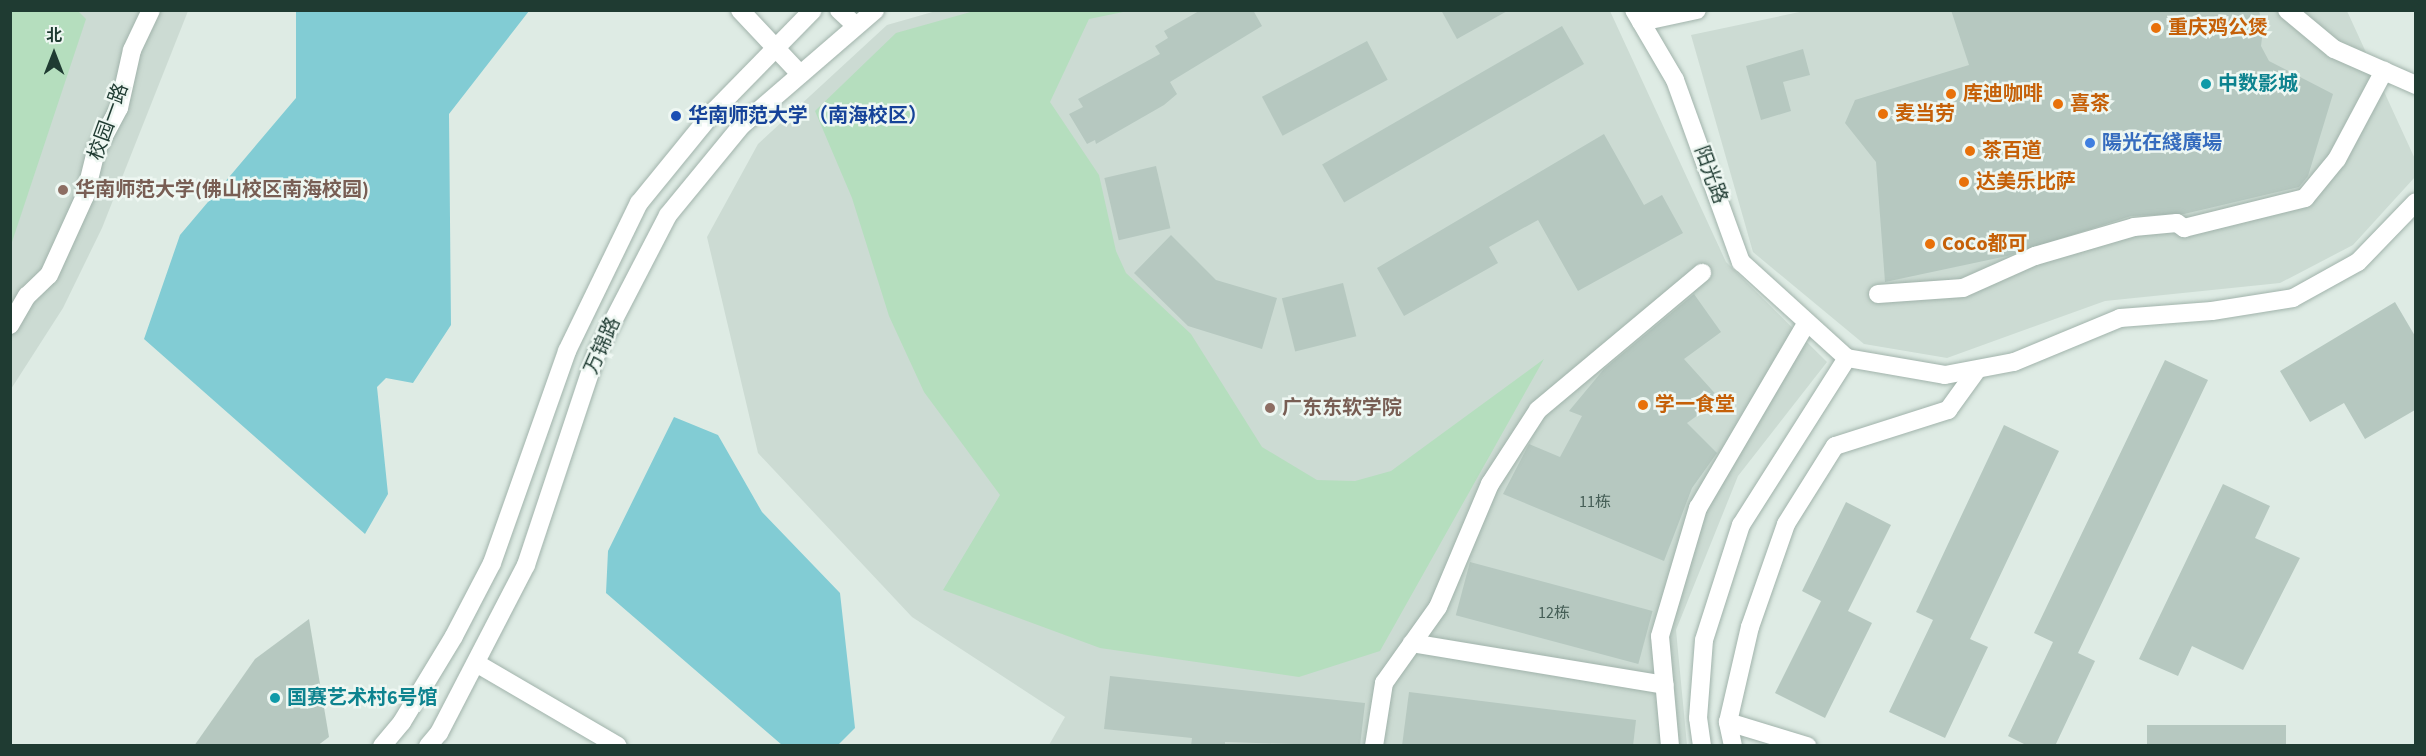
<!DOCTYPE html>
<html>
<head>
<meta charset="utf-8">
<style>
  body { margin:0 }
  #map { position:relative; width:2426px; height:756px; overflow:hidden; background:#deebe4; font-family:"Source Sans 3","Noto Sans SC",sans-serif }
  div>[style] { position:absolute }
  .built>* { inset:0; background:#ccdbd3 }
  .green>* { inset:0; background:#b5debe }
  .water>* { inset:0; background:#82ccd4 }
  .building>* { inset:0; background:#b6c8c0; transform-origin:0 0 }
  .roads { filter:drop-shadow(0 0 2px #a1b3ab) drop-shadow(0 0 2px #a1b3ab) }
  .minor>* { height:18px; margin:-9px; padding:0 9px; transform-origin:9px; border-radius:9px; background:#fff }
  .dots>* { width:16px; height:16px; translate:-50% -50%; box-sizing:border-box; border:3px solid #eef7f2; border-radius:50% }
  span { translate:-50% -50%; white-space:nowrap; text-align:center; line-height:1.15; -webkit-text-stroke:5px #eef7f2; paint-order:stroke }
  .number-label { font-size:16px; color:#455e56 }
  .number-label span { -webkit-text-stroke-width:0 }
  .food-label { font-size:20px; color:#c56008; font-weight:700 }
  .left { translate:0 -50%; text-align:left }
  .culture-label { font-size:20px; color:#0d838f; font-weight:700 }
  .transit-label { font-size:20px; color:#164399; font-weight:700 }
  .street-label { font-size:20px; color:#1f3b32 }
  .shop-label { font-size:20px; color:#366cbe; font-weight:700 }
  .education-label { font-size:20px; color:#785e54; font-weight:700 }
  .frame { position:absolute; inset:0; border:12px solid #1f3b32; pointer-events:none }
  .north { position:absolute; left:24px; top:24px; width:60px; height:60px; -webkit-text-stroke:4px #eef7f2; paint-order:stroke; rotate:0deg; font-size:16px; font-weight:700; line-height:24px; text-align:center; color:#1f3b32 }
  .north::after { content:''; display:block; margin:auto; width:21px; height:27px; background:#1f3b32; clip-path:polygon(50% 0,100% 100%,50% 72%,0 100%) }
</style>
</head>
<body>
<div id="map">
  <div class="built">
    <div style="clip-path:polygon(1809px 10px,2347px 11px,2415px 159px,2415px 177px,2353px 245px,2280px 283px,2105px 301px,1947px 358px,1864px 344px,1753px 252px,1691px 35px)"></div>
    <div style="clip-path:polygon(11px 11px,188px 11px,102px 228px,63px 308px,11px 389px)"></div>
    <div style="clip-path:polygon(936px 11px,1610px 11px,1726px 262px,1827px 362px,1738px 476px,1676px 630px,1687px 745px,1049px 745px,1065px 717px,912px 617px,758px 453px,707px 237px,758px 144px,887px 25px)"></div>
  </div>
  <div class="green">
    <div style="clip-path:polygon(11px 10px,78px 11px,86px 19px,11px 245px)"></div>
    <div style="clip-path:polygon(974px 11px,1128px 11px,1089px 19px,1050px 102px,1099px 175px,1116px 251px,1126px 273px,1191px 334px,1262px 447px,1317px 480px,1355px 481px,1391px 471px,1544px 359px,1380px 651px,1299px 677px,1100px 648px,943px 590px,1000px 495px,924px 392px,889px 316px,852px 198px,815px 111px,896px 33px)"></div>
  </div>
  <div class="water">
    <div style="clip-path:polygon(296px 11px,529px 11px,449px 114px,451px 325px,413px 383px,386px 378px,377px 387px,388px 494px,365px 534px,144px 339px,180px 235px,296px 98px)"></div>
    <div style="clip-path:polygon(674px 417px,718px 435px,762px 512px,840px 593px,855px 728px,838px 745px,782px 745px,606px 593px,608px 551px)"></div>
  </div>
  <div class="building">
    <div style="clip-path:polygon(1253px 10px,1262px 26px,1170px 82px,1177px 94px,1164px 105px,1096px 144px,1095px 140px,1087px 144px,1069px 114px,1083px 107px,1078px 99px,1160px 54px,1155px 46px,1168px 38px,1164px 31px,1199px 11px)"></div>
    <div style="clip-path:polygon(1441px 10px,1509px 10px,1457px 39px)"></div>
    <div style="clip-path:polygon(1951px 10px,2259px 10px,2263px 30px,2261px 46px,2269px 61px,2333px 94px,2308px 176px,2299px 187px,2184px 214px,2131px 216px,2007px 256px,1885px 282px,1876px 162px,1845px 123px,1855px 100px,1969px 65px)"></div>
    <div style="left:1562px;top:26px;width:44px;height:277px;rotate:60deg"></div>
    <div style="left:1367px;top:41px;width:44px;height:119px;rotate:62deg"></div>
    <div style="clip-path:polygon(1803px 49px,1810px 75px,1783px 82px,1791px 111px,1761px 120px,1746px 66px)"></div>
    <div style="clip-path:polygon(1604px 134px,1644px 205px,1662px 195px,1683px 233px,1578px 291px,1538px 220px,1489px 247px,1498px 263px,1404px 316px,1377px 268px)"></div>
    <div style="left:1156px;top:166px;width:64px;height:53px;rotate:77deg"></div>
    <div style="clip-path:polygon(1171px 235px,1216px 280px,1277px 298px,1262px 349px,1188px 326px,1134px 273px)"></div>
    <div style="left:1343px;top:283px;width:55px;height:63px;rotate:76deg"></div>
    <div style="clip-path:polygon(1694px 294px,1721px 332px,1684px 359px,1720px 399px,1687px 423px,1717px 453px,1692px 488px,1664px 561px,1503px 494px,1529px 444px,1560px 457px,1582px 416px,1569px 411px,1604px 369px)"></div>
    <div style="clip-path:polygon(2395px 302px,2415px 336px,2415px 410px,2365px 439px,2344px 403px,2310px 422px,2280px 371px)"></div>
    <div style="clip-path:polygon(2165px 360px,2208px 380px,2078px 653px,2095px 661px,2055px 746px,2028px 746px,2008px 736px,2053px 642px,2034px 633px)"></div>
    <div style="clip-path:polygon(2004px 425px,2059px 451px,1970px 639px,1988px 647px,1945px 738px,1889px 712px,1933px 620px,1916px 612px)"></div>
    <div style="clip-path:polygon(2223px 484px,2270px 506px,2255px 538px,2300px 558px,2243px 670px,2192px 646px,2178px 676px,2139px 659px)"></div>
    <div style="clip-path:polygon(1846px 502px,1891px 525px,1848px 611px,1872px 623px,1825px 718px,1775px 693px,1821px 601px,1802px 591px)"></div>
    <div style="left:1470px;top:562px;width:189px;height:55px;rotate:15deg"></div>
    <div style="clip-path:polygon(309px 619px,329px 737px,317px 746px,194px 746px,255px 659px)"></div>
    <div style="clip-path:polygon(1110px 676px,1365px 703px,1360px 746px,1225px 742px,1225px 746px,1191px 746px,1192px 738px,1104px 729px)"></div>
    <div style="clip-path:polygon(1409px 692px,1636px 720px,1633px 746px,1402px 746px)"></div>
    <div style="left:2147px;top:725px;width:139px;height:21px"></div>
  </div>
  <div class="roads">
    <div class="minor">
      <div style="left:740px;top:10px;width:88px;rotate:46.8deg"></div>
      <div style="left:839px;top:10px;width:22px;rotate:43deg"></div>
      <div style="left:1634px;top:10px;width:81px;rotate:59.6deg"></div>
      <div style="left:1675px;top:80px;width:194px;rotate:70.1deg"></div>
      <div style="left:1741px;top:262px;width:143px;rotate:42.2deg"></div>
      <div style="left:1847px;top:358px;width:99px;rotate:9.8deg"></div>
      <div style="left:1945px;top:375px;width:70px;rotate:-10.7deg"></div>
      <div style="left:2014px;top:362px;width:115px;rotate:-22.5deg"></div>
      <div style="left:2120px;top:318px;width:92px;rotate:-4.4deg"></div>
      <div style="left:2212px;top:311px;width:82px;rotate:-9.1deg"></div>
      <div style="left:2293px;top:298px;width:74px;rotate:-29deg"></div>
      <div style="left:2358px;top:262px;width:83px;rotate:-46deg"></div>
      <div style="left:2287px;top:10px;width:61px;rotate:39.7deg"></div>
      <div style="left:2334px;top:49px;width:90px;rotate:23.7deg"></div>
      <div style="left:1641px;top:22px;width:57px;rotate:-12.1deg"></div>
      <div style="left:1878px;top:294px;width:85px;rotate:-4deg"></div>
      <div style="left:1963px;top:288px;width:79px;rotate:-24deg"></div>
      <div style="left:2035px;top:256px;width:103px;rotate:-16.3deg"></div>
      <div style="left:2134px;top:227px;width:43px;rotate:-5.3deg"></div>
      <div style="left:2177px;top:223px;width:9px;rotate:36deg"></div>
      <div style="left:2184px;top:228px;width:125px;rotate:-13.9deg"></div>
      <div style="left:2305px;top:198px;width:50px;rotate:-50.6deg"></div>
      <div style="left:2337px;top:159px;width:100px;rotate:-61.9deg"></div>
      <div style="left:10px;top:325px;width:34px;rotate:-60deg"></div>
      <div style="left:27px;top:296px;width:30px;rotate:-44deg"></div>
      <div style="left:49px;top:275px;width:87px;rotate:-65.5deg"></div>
      <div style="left:85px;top:196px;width:46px;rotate:-76.3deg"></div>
      <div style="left:96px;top:151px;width:49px;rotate:-61.9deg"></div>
      <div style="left:119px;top:108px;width:59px;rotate:-77.4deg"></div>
      <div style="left:132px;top:50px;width:44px;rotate:-64.6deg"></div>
      <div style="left:1412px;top:643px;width:256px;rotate:9.4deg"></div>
      <div style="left:476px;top:663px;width:164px;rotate:30.3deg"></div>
      <div style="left:1728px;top:722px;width:83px;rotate:16.9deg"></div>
      <div style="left:382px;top:746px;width:31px;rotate:-50deg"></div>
      <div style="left:402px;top:722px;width:100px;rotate:-58.8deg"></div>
      <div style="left:454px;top:636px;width:82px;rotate:-62.5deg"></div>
      <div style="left:492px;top:563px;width:225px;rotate:-70.5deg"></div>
      <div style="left:567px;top:351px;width:165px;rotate:-64.1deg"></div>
      <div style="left:639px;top:203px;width:119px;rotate:-50.8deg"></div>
      <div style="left:714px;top:111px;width:141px;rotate:-45.6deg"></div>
      <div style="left:428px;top:746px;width:17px;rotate:-50deg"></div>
      <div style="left:439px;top:733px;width:189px;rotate:-62.6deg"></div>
      <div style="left:526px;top:565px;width:225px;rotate:-71.6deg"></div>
      <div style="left:597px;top:352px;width:154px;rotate:-62.6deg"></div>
      <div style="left:668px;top:215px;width:117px;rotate:-50.6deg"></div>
      <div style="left:742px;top:125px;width:176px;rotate:-40.8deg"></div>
      <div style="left:1374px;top:746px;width:64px;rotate:-81deg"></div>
      <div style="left:1384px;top:683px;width:93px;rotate:-54.6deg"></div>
      <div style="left:1438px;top:607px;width:134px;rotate:-67.1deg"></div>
      <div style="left:1490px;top:484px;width:88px;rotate:-57deg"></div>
      <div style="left:1538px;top:410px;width:214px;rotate:-39.9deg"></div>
      <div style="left:1670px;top:746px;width:110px;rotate:-95.2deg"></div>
      <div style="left:1660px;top:636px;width:134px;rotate:-73.5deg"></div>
      <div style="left:1698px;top:508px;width:213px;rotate:-59.6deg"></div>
      <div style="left:1702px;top:746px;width:28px;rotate:-98deg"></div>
      <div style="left:1698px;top:718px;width:78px;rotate:-85.6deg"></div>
      <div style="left:1704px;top:640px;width:121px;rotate:-72.2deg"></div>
      <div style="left:1741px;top:525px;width:198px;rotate:-57.6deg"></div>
      <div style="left:1733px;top:746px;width:25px;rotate:-102deg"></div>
      <div style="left:1728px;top:722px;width:98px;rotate:-77deg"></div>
      <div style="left:1750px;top:627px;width:109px;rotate:-70.7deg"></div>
      <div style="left:1786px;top:524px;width:92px;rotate:-57.9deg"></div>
      <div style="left:1835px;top:446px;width:119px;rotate:-17.7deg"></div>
      <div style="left:1948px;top:410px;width:49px;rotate:-54.1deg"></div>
    </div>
  </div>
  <div class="dots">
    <div style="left:2156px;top:28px;background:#e8710a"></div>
    <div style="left:2206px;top:84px;background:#0f9aa8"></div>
    <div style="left:1951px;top:94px;background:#e8710a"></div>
    <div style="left:2058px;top:104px;background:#e8710a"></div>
    <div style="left:1883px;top:114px;background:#e8710a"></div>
    <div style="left:676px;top:116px;background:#1a4fb4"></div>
    <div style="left:2090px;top:143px;background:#3f7fe0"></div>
    <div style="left:1970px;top:151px;background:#e8710a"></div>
    <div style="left:1964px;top:182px;background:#e8710a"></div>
    <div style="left:63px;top:190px;background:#8d6e63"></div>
    <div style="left:1930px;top:244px;background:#e8710a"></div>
    <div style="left:1643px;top:405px;background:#e8710a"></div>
    <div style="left:1270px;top:408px;background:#8d6e63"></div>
    <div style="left:275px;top:698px;background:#0f9aa8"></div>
  </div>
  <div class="number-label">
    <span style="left:1595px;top:502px">11栋</span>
    <span style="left:1554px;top:613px">12栋</span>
  </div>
  <div class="food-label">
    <span class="left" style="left:2168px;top:28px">重庆鸡公煲</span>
    <span class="left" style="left:1963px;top:94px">库迪咖啡</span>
    <span class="left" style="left:2070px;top:104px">喜茶</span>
    <span class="left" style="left:1895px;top:114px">麦当劳</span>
    <span class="left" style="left:1982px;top:151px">茶百道</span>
    <span class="left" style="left:1976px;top:182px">达美乐比萨</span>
    <span class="left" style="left:1942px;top:244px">CoCo都可</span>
    <span class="left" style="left:1655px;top:405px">学一食堂</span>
  </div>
  <div class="culture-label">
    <span class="left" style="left:2218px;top:84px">中数影城</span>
    <span class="left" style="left:287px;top:698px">国赛艺术村6号馆</span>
  </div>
  <div class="transit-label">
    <span class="left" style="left:688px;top:116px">华南师范大学（南海校区）</span>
  </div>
  <div class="street-label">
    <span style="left:109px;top:122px;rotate:-70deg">校园一路</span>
    <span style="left:1710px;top:175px;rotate:70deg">阳光路</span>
    <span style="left:603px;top:346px;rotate:-66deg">万锦路</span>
  </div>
  <div class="shop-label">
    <span class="left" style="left:2102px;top:143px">陽光在綫廣場</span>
  </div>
  <div class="education-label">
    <span class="left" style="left:75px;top:190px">华南师范大学(佛山校区南海校园)</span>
    <span class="left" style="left:1282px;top:408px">广东东软学院</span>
  </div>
  <div class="frame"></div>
  <div class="north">北</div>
</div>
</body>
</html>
